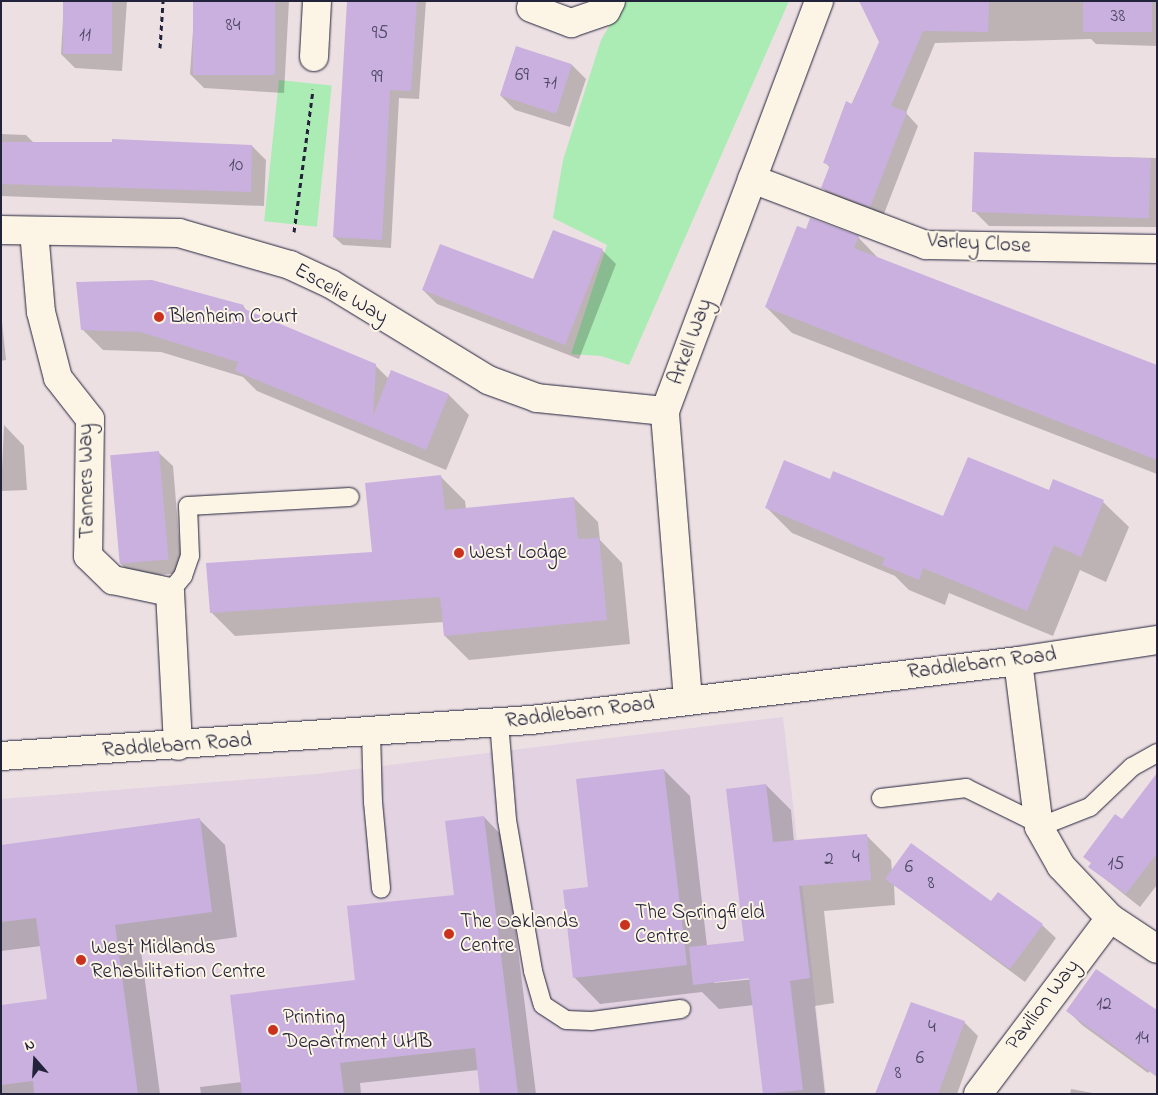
<!DOCTYPE html>
<html>
<head>
<meta charset="utf-8">
<style>
  body { margin:0 }
  #map { position:relative; width:1158px; height:1095px; overflow:hidden; background:#ede0e3; font-family:"Indie Flower",sans-serif }
  div>[style] { position:absolute }
  .built>* { inset:0; background:#e2d2e2 }
  .green>* { inset:0; background:#abebb4; transform-origin:0 0 }
  .shadow>* { inset:0; background:#0003 }
  .building>* { inset:0; background:#cab0de; transform-origin:0 0 }
  .path>* { height:3px; margin-top:-1.5px; transform-origin:0; background:repeating-linear-gradient(90deg,#22223b 0 5px,transparent 0 9px) }
  .roads { filter:drop-shadow(0 0 1px #22223b) drop-shadow(0 0 1px #22223b) }
  .lane>* { height:18px; margin:-9px; padding:0 9px; transform-origin:9px; border-radius:9px; background:#fcf5e5 }
  .street>* { height:28px; margin:-14px; padding:0 14px; transform-origin:14px; border-radius:14px; background:#fcf5e5 }
  .secondary>* { height:28px; margin:-14px; padding:0 14px; transform-origin:14px; border-radius:14px; background:#fcf5e5 }
  .dots>* { width:14px; height:14px; translate:-50% -50%; box-sizing:border-box; border:2px solid #fcf5e5; border-radius:50% }
  span { translate:-50% -50%; white-space:nowrap; text-align:center; line-height:1.15; -webkit-text-stroke:4px #fcf5e5; paint-order:stroke }
  .number-label { font-size:19px; color:#4c4664 }
  .number-label span { -webkit-text-stroke-width:0 }
  .street-label { font-size:21px; color:#22223b }
  .poi-label { font-size:21px; color:#22223b }
  .left { translate:0 -50%; text-align:left }
  .frame { position:absolute; inset:0; border:2px solid #22223b; pointer-events:none }
  .north { position:absolute; left:10px; top:1035px; width:50px; height:50px; -webkit-text-stroke:4px #fcf5e5; paint-order:stroke; rotate:341deg; font-size:14px; font-weight:700; line-height:20px; text-align:center; color:#22223b }
  .north::after { content:''; display:block; margin:auto; width:18px; height:22px; background:#22223b; clip-path:polygon(50% 0,100% 100%,50% 72%,0 100%) }
</style>
</head>
<body>
<div id="map">
  <div class="built">
    <div style="clip-path:polygon(783px 717px,826px 1094px,1px 1094px,1px 799px,316px 774px)"></div>
  </div>
  <div class="green">
    <div style="clip-path:polygon(624px 1px,789px 1px,629px 365px,601px 356px,571px 354px,607px 245px,553px 218px,563px 160px,601px 40px)"></div>
    <div style="left:279px;top:80px;width:53px;height:142px;rotate:6deg"></div>
  </div>
  <div class="shadow">
    <div style="clip-path:polygon(64px 1px,127px 1px,122px 71px,75px 68px,61px 54px)"></div>
    <div style="clip-path:polygon(195px 1px,289px 1px,284px 93px,204px 88px,190px 74px)"></div>
    <div style="clip-path:polygon(349px 1px,426px 1px,419px 99px,399px 98px,391px 248px,343px 245px,334px 237px)"></div>
    <div style="clip-path:polygon(869px 1px,1157px 1px,1157px 46px,1096px 44px,1091px 39px,935px 43px,906px 113px,918px 126px,882px 219px,835px 201px,823px 188px,830px 168px,825px 162px,880px 42px)"></div>
    <div style="clip-path:polygon(572px 65px,586px 79px,570px 127px,515px 110px,501px 96px)"></div>
    <div style="clip-path:polygon(1px 134px,26px 135px,35px 144px,252px 146px,266px 160px,264px 206px,1px 196px)"></div>
    <div style="clip-path:polygon(975px 154px,1157px 158px,1157px 227px,989px 226px,975px 212px)"></div>
    <div style="clip-path:polygon(806px 230px,858px 237px,879px 259px,1157px 367px,1157px 474px,792px 333px,766px 307px)"></div>
    <div style="clip-path:polygon(602px 250px,616px 264px,579px 359px,437px 304px,423px 290px,534px 281px)"></div>
    <div style="clip-path:polygon(243px 306px,249px 313px,375px 365px,389px 379px,392px 372px,449px 395px,469px 415px,446px 470px,257px 391px,243px 377px,161px 352px,103px 350px,82px 329px)"></div>
    <div style="clip-path:polygon(1px 312px,6px 360px,1px 361px)"></div>
    <div style="clip-path:polygon(4px 425px,24px 446px,27px 490px,1px 491px)"></div>
    <div style="clip-path:polygon(159px 453px,173px 466px,182px 573px,134px 577px,120px 563px)"></div>
    <div style="clip-path:polygon(441px 477px,465px 501px,466px 509px,574px 498px,598px 522px,600px 540px,622px 563px,630px 644px,469px 660px,445px 636px,444px 622px,235px 636px,211px 612px,373px 553px)"></div>
    <div style="clip-path:polygon(831px 481px,944px 518px,1050px 491px,1103px 502px,1129px 527px,1106px 582px,1080px 570px,1053px 636px,949px 593px,945px 605px,909px 590px,895px 576px,792px 533px,766px 507px)"></div>
    <div style="clip-path:polygon(evenodd,664px 770px,690px 796px,707px 946px,745px 942px,766px 785px,791px 810px,794px 842px,866px 835px,891px 860px,892px 871px,992px 903px,1042px 925px,1056px 938px,1025px 982px,894px 885px,895px 905px,824px 911px,834px 1003px,815px 1006px,825px 1094px,764px 1094px,754px 1005px,719px 1009px,702px 992px,600px 1004px,575px 978px,589px 889px,664px 770px,755px 976px,756px 979px,714px 983px,714px 981px,755px 976px)"></div>
    <div style="clip-path:polygon(1157px 775px,1157px 885px,1140px 907px,1090px 867px)"></div>
    <div style="clip-path:polygon(484px 817px,504px 838px,536px 1094px,481px 1094px,478px 1070px,360px 1083px,361px 1094px,201px 1094px,200px 1087px,242px 1082px,455px 896px)"></div>
    <div style="clip-path:polygon(199px 819px,225px 845px,237px 937px,141px 951px,160px 1094px,1px 1094px,1px 1006px,48px 1000px,41px 946px,1px 951px,1px 846px)"></div>
    <div style="clip-path:polygon(1068px 1011px,1155px 1065px,1148px 1073px,1082px 1025px)"></div>
    <div style="clip-path:polygon(964px 1022px,978px 1036px,957px 1094px,876px 1094px)"></div>
    <div style="clip-path:polygon(1071px 1089px,1098px 1094px,1070px 1094px)"></div>
  </div>
  <div class="building">
    <div style="left:63px;top:1px;width:49px;height:53px"></div>
    <div style="left:193px;top:1px;width:82px;height:74px"></div>
    <div style="clip-path:polygon(347px 1px,417px 1px,411px 91px,390px 90px,382px 240px,333px 237px)"></div>
    <div style="clip-path:polygon(859px 1px,989px 1px,988px 32px,923px 31px,891px 106px,907px 112px,870px 207px,821px 188px,830px 165px,823px 163px,846px 101px,852px 104px,879px 42px)"></div>
    <div style="left:1083px;top:1px;width:69px;height:31px"></div>
    <div style="left:516px;top:46px;width:59px;height:52px;rotate:18deg"></div>
    <div style="clip-path:polygon(112px 139px,252px 145px,251px 192px,1px 184px,1px 142px,112px 142px)"></div>
    <div style="left:974px;top:152px;width:177px;height:60px;rotate:2deg"></div>
    <div style="clip-path:polygon(810px 218px,859px 236px,854px 248px,1157px 365px,1157px 460px,765px 307px,797px 226px,806px 229px)"></div>
    <div style="clip-path:polygon(553px 230px,603px 249px,565px 345px,422px 290px,440px 244px,533px 279px)"></div>
    <div style="clip-path:polygon(152px 280px,244px 305px,242px 308px,376px 364px,373px 416px,391px 370px,449px 394px,426px 450px,235px 371px,238px 362px,140px 332px,81px 330px,76px 282px)"></div>
    <div style="left:159px;top:451px;width:109px;height:49px;rotate:85deg"></div>
    <div style="clip-path:polygon(968px 457px,1049px 490px,1053px 479px,1104px 500px,1081px 557px,1054px 545px,1027px 611px,923px 568px,919px 580px,882px 565px,885px 558px,765px 508px,784px 460px,830px 479px,833px 471px,943px 516px)"></div>
    <div style="clip-path:polygon(441px 475px,445px 510px,574px 497px,578px 539px,599px 538px,607px 620px,444px 636px,440px 597px,210px 613px,206px 563px,372px 552px,365px 483px)"></div>
    <div style="clip-path:polygon(664px 769px,687px 965px,573px 978px,563px 890px,588px 887px,576px 779px)"></div>
    <div style="clip-path:polygon(1157px 773px,1157px 853px,1126px 894px,1088px 867px,1091px 863px,1083px 857px,1115px 814px,1122px 819px)"></div>
    <div style="clip-path:polygon(766px 784px,773px 842px,867px 834px,871px 880px,799px 886px,810px 978px,790px 981px,803px 1090px,763px 1094px,749px 978px,693px 985px,689px 947px,744px 941px,726px 789px)"></div>
    <div style="clip-path:polygon(484px 816px,518px 1094px,480px 1094px,475px 1048px,340px 1063px,344px 1094px,242px 1094px,230px 995px,355px 980px,347px 906px,454px 895px,445px 821px)"></div>
    <div style="clip-path:polygon(200px 818px,212px 912px,115px 925px,138px 1094px,34px 1094px,33px 1081px,1px 1085px,1px 1005px,47px 999px,36px 918px,1px 922px,1px 845px)"></div>
    <div style="clip-path:polygon(911px 843px,991px 901px,998px 892px,1043px 924px,1010px 969px,885px 879px)"></div>
    <div style="clip-path:polygon(1096px 969px,1157px 1010px,1157px 1077px,1066px 1011px)"></div>
    <div style="clip-path:polygon(911px 1002px,965px 1021px,938px 1094px,875px 1094px)"></div>
  </div>
  <div class="path">
    <div style="left:160px;top:48px;width:47px;rotate:-86.3deg"></div>
    <div style="left:294px;top:232px;width:144px;rotate:-82.4deg"></div>
  </div>
  <div class="roads">
    <div class="lane">
      <div style="left:170px;top:592px;width:21px;rotate:-51deg"></div>
      <div style="left:183px;top:576px;width:21px;rotate:-71deg"></div>
      <div style="left:190px;top:556px;width:50px;rotate:-92.3deg"></div>
      <div style="left:188px;top:506px;width:162px;rotate:-3.2deg"></div>
      <div style="left:499px;top:722px;width:98px;rotate:85.3deg"></div>
      <div style="left:507px;top:820px;width:153px;rotate:80.2deg"></div>
      <div style="left:533px;top:971px;width:35px;rotate:74deg"></div>
      <div style="left:543px;top:1005px;width:27px;rotate:33deg"></div>
      <div style="left:566px;top:1020px;width:26px;rotate:2deg"></div>
      <div style="left:592px;top:1021px;width:90px;rotate:-7.7deg"></div>
      <div style="left:371px;top:732px;width:70px;rotate:88.4deg"></div>
      <div style="left:373px;top:802px;width:87px;rotate:84.7deg"></div>
      <div style="left:881px;top:798px;width:86px;rotate:-6.7deg"></div>
      <div style="left:966px;top:788px;width:72px;rotate:26.2deg"></div>
      <div style="left:1031px;top:820px;width:11px;rotate:41deg"></div>
      <div style="left:1039px;top:827px;width:55px;rotate:-21.4deg"></div>
      <div style="left:1090px;top:807px;width:58px;rotate:-43.6deg"></div>
      <div style="left:1132px;top:767px;width:29px;rotate:-29deg"></div>
    </div>
    <div class="street">
      <div style="left:531px;top:8px;width:43px;rotate:20.6deg"></div>
      <div style="left:571px;top:23px;width:37px;rotate:-19deg"></div>
      <div style="left:606px;top:11px;width:11px;rotate:-63deg"></div>
      <div style="left:314px;top:57px;width:56px;rotate:-86.9deg"></div>
      <div style="left:752px;top:179px;width:186px;rotate:20.8deg"></div>
      <div style="left:926px;top:245px;width:231px;rotate:1deg"></div>
      <div style="left:1px;top:230px;width:178px;rotate:1deg"></div>
      <div style="left:179px;top:233px;width:116px;rotate:16.1deg"></div>
      <div style="left:290px;top:265px;width:45px;rotate:24.9deg"></div>
      <div style="left:331px;top:284px;width:184px;rotate:31.4deg"></div>
      <div style="left:488px;top:380px;width:52px;rotate:20.2deg"></div>
      <div style="left:537px;top:398px;width:129px;rotate:5.8deg"></div>
      <div style="left:34px;top:231px;width:81px;rotate:85.1deg"></div>
      <div style="left:41px;top:312px;width:68px;rotate:75.6deg"></div>
      <div style="left:58px;top:378px;width:52px;rotate:52deg"></div>
      <div style="left:90px;top:419px;width:137px;rotate:90.8deg"></div>
      <div style="left:88px;top:556px;width:35px;rotate:44deg"></div>
      <div style="left:113px;top:580px;width:58px;rotate:11.9deg"></div>
      <div style="left:170px;top:592px;width:154px;rotate:87deg"></div>
      <div style="left:1018px;top:661px;width:167px;rotate:82.8deg"></div>
      <div style="left:1039px;top:827px;width:45px;rotate:60.6deg"></div>
      <div style="left:1061px;top:866px;width:71px;rotate:46.7deg"></div>
      <div style="left:1110px;top:918px;width:56px;rotate:33.4deg"></div>
      <div style="left:688px;top:700px;width:290px;rotate:-94.6deg"></div>
      <div style="left:665px;top:411px;width:438px;rotate:-69.4deg"></div>
      <div style="left:978px;top:1094px;width:220px;rotate:-53.1deg"></div>
    </div>
    <div class="secondary">
      <div style="left:1px;top:756px;width:531px;rotate:-3.89deg"></div>
      <div style="left:531px;top:720px;width:491px;rotate:-6.9deg"></div>
      <div style="left:1018px;top:661px;width:141px;rotate:-8.6deg"></div>
    </div>
  </div>
  <div class="dots">
    <div style="left:159px;top:317px;background:#c8321e"></div>
    <div style="left:459px;top:553px;background:#c8321e"></div>
    <div style="left:625px;top:925px;background:#c8321e"></div>
    <div style="left:449px;top:934px;background:#c8321e"></div>
    <div style="left:81px;top:960px;background:#c8321e"></div>
    <div style="left:273px;top:1030px;background:#c8321e"></div>
  </div>
  <div class="number-label">
    <span style="left:1118px;top:17px">38</span>
    <span style="left:233px;top:26px">84</span>
    <span style="left:380px;top:34px">95</span>
    <span style="left:85px;top:36px">11</span>
    <span style="left:522px;top:76px">69</span>
    <span style="left:377px;top:78px">99</span>
    <span style="left:550px;top:84px">71</span>
    <span style="left:236px;top:166px">10</span>
    <span style="left:856px;top:858px">4</span>
    <span style="left:829px;top:860px">2</span>
    <span style="left:1116px;top:865px">15</span>
    <span style="left:909px;top:868px">6</span>
    <span style="left:931px;top:884px">8</span>
    <span style="left:1104px;top:1005px">12</span>
    <span style="left:932px;top:1028px">4</span>
    <span style="left:1142px;top:1039px">14</span>
    <span style="left:920px;top:1059px">6</span>
    <span style="left:898px;top:1074px">8</span>
  </div>
  <div class="street-label">
    <span style="left:979px;top:244px;rotate:3deg">Varley Close</span>
    <span style="left:341px;top:294px;rotate:29deg">Escelie Way</span>
    <span style="left:691px;top:342px;rotate:-70deg">Arkell Way</span>
    <span style="left:87px;top:481px;rotate:-91deg">Tanners Way</span>
    <span style="left:982px;top:664px;rotate:-7deg">Raddlebarn Road</span>
    <span style="left:580px;top:713px;rotate:-7deg">Raddlebarn Road</span>
    <span style="left:177px;top:746px;rotate:-4deg">Raddlebarn Road</span>
    <span style="left:1043px;top:1005px;rotate:-53deg">Pavilion Way</span>
  </div>
  <div class="poi-label">
    <span class="left" style="left:169px;top:317px">Blenheim Court</span>
    <span class="left" style="left:469px;top:553px">West Lodge</span>
    <span class="left" style="left:635px;top:925px">The Springfield<br>Centre</span>
    <span class="left" style="left:460px;top:934px">The Oaklands<br>Centre</span>
    <span class="left" style="left:91px;top:960px">West Midlands<br>Rehabilitation Centre</span>
    <span class="left" style="left:283px;top:1030px">Printing<br>Department UHB</span>
  </div>
  <div class="frame"></div>
  <div class="north">N</div>
</div>
</body>
</html>
